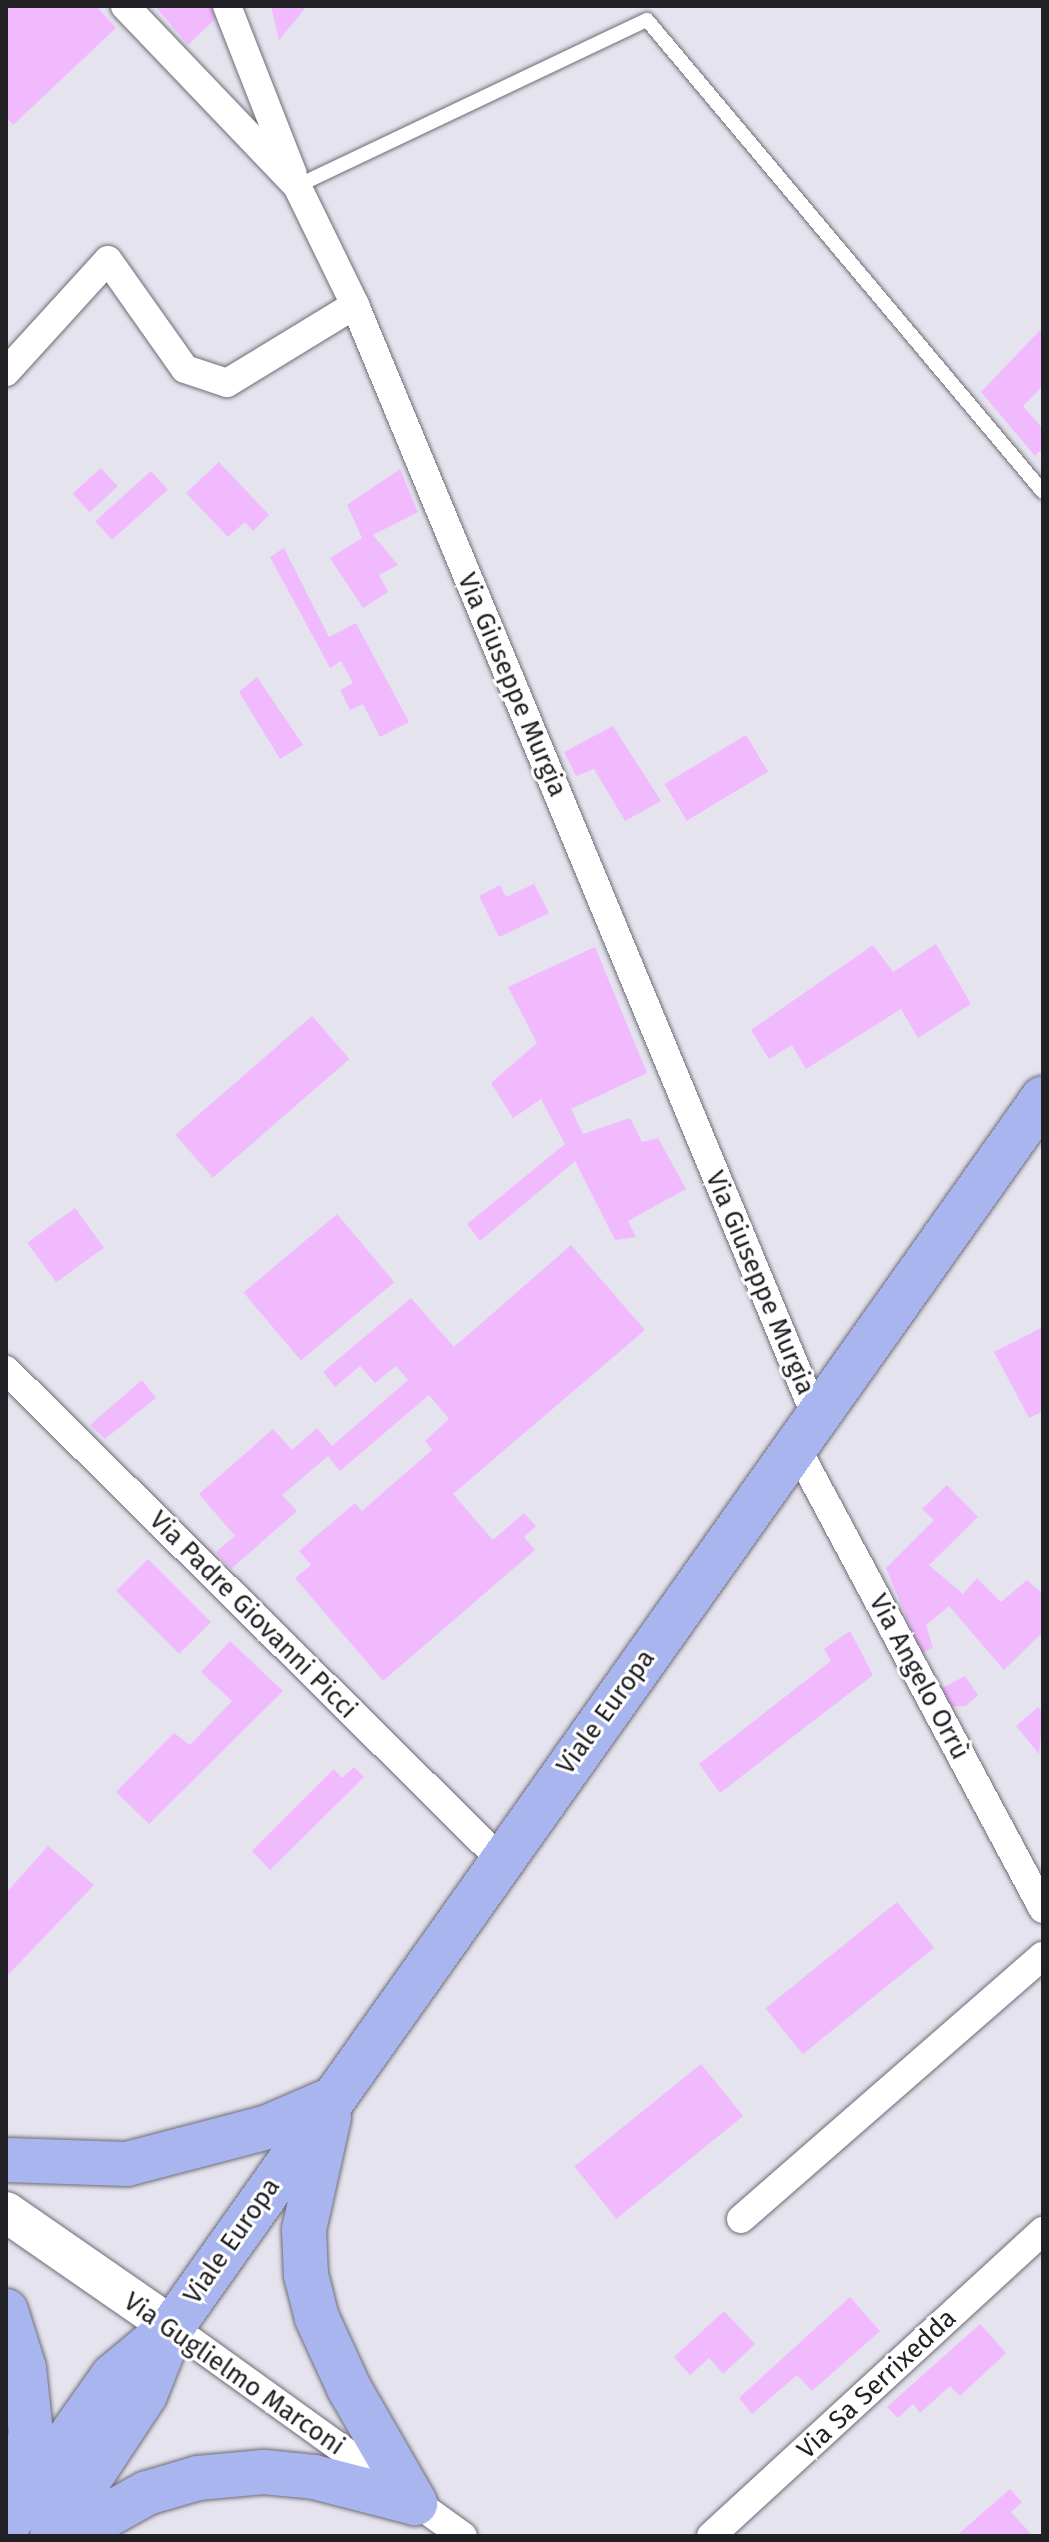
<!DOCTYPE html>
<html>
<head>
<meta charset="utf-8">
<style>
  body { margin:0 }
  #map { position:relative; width:1049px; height:2542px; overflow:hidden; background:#e5e3ee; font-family:"Fira Sans",sans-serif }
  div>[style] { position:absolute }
  .building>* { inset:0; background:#f1baff; transform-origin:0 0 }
  .roads { filter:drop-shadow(0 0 2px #6e6c76) drop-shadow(0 0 2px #6e6c76) }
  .lane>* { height:14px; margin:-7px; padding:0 7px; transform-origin:7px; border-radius:7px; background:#fff }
  .street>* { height:28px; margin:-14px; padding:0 14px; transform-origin:14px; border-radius:14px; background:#fff }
  .secondary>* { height:40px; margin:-20px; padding:0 20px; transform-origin:20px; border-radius:20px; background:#fff }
  .primary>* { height:44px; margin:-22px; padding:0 22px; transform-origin:22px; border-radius:22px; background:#a9b5ef }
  span { translate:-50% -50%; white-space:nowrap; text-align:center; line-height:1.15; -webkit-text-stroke:6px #fff; paint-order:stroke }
  .street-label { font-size:26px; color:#212024 }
  .frame { position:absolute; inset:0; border:8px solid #212024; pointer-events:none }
</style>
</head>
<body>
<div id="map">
  <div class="building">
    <div style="clip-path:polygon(6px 6px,96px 6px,116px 28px,13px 125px,6px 117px)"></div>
    <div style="clip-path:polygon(155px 6px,210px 6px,217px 17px,188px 45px)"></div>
    <div style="clip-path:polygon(271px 6px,307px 6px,279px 40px)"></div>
    <div style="clip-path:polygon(1043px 327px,1043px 386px,1023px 406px,1043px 429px,1043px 448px,1035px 456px,981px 392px)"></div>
    <div style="clip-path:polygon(219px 462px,269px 515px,253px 531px,245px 522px,228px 537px,186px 493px)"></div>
    <div style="left:101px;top:468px;width:25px;height:38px;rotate:48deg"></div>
    <div style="clip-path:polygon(400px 469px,418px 512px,373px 535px,398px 565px,379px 575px,388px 592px,363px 608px,330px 558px,362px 538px,347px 505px)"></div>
    <div style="left:151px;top:471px;width:25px;height:75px;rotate:48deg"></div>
    <div style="clip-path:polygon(284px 548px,329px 637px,356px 623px,409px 722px,380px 737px,363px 704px,350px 710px,340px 690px,353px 683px,341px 661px,330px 668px,270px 557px)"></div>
    <div style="clip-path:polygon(257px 677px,303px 745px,280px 759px,239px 692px)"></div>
    <div style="clip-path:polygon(613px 726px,661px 801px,625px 821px,594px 769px,576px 776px,564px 752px)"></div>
    <div style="left:746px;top:735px;width:43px;height:95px;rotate:59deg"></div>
    <div style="clip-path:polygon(534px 884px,549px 913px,499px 937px,479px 896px,500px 885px,506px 897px)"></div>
    <div style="clip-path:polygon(936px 944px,971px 1004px,918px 1038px,901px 1009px,806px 1069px,792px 1045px,769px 1059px,751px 1030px,873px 945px,893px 972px)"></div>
    <div style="clip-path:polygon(595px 947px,647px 1073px,571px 1109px,583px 1134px,630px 1118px,642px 1142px,658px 1138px,686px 1189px,628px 1221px,636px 1237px,615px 1240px,575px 1161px,480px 1241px,467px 1224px,565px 1144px,541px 1099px,513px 1118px,491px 1083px,537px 1043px,508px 987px)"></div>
    <div style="left:312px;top:1016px;width:57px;height:181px;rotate:49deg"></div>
    <div style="left:75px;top:1208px;width:49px;height:59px;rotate:54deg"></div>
    <div style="left:337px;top:1214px;width:89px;height:122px;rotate:50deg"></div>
    <div style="clip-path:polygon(571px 1245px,645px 1330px,453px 1494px,493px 1540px,524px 1513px,536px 1526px,524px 1537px,535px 1550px,383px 1681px,295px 1578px,311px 1565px,299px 1551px,355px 1503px,362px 1511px,432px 1450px,425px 1441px,449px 1419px,429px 1395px,340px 1471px,328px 1456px,282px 1495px,297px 1511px,231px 1569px,216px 1552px,235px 1536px,199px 1494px,273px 1429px,292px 1450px,317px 1428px,332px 1446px,408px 1380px,396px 1366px,375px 1383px,360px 1366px,335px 1387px,323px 1372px,411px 1298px,454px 1347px)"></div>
    <div style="clip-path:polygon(1043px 1327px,1043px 1411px,1029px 1418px,994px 1352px)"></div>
    <div style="clip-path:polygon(142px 1380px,156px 1398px,105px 1439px,90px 1425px)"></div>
    <div style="clip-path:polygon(947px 1485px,978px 1517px,929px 1565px,963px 1594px,977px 1578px,1001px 1602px,1027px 1580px,1043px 1594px,1043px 1632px,1004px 1670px,949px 1606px,926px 1625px,933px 1648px,921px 1653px,886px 1568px,934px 1520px,922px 1509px)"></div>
    <div style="left:148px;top:1559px;width:89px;height:45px;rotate:45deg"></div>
    <div style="clip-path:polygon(850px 1631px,873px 1675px,720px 1793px,699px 1764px,831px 1661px,824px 1649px)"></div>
    <div style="clip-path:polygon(230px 1641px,283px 1691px,149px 1824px,116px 1792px,174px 1733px,190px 1745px,232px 1701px,201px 1672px)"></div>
    <div style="clip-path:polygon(965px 1676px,978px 1695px,966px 1706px,943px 1707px,937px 1691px)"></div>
    <div style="clip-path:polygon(1038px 1707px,1043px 1714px,1039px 1754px,1016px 1726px)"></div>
    <div style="clip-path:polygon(354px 1767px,364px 1777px,270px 1870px,252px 1851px,334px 1769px,342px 1778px)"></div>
    <div style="clip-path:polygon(48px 1846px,94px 1885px,6px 1977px,6px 1893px)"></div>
    <div style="left:897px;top:1902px;width:59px;height:169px;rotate:51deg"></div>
    <div style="left:701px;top:2064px;width:67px;height:163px;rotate:51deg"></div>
    <div style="clip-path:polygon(850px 2297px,880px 2331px,812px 2391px,797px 2375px,752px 2414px,739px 2398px)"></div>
    <div style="clip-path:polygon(724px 2311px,755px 2344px,723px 2374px,709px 2358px,690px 2375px,674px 2357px)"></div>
    <div style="clip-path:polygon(980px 2324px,1006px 2353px,960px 2396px,950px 2386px,920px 2413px,913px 2404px,898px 2418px,887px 2407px)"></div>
    <div style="clip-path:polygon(1010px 2489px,1022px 2502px,1011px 2512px,1033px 2536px,956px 2536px)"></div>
  </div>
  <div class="roads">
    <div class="lane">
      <div style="left:297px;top:186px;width:387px;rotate:-25.4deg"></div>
      <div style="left:647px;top:20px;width:616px;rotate:50deg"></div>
    </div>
    <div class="street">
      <div style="left:125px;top:6px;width:249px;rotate:46.3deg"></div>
      <div style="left:297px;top:186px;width:132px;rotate:64deg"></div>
      <div style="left:355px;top:305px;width:1204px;rotate:67.48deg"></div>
      <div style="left:227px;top:6px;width:180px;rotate:68.6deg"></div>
      <div style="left:6px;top:372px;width:151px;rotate:-47.7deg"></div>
      <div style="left:108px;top:260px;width:133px;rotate:54.8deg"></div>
      <div style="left:185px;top:369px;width:44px;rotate:18.4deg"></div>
      <div style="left:227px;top:383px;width:150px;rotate:-31.4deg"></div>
      <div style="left:6px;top:1370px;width:695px;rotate:44.71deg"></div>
      <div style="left:795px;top:1445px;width:526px;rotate:61.88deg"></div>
      <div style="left:741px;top:2219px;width:400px;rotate:-41.1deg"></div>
      <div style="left:172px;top:2327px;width:358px;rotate:35.7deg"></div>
      <div style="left:711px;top:2536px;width:451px;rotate:-42.6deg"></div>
    </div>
    <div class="secondary">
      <div style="left:6px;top:2212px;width:202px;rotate:34.7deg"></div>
    </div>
    <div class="primary">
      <div style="left:329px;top:2117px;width:116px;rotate:102.5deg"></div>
      <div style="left:304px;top:2230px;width:45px;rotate:87.5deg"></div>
      <div style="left:306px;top:2275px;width:44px;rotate:75.7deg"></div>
      <div style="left:317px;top:2318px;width:77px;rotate:65.4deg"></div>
      <div style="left:349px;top:2388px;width:133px;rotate:60.1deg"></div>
      <div style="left:6px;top:2160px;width:121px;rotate:1.9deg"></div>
      <div style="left:127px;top:2164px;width:146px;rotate:-14.7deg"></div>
      <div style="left:268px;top:2127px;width:68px;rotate:-23.5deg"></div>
      <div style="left:6px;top:2311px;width:60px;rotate:72.5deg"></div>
      <div style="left:24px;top:2368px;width:65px;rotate:83.9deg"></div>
      <div style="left:31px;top:2433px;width:69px;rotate:102.6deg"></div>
      <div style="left:6px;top:2527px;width:185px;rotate:-54.7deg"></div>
      <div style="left:113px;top:2376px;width:70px;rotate:-39.8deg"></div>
      <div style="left:52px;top:2536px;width:169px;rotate:-56.6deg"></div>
      <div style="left:145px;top:2395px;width:73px;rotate:-68.3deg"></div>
      <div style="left:172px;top:2327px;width:1506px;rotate:-54.67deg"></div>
      <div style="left:70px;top:2536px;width:88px;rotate:-29.2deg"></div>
      <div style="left:147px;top:2493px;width:53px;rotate:-16.4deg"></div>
      <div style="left:198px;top:2478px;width:66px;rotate:-5.2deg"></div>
      <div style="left:264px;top:2472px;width:50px;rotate:5.7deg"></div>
      <div style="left:314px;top:2477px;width:104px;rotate:14.4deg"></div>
    </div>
  </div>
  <div class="street-label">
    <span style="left:512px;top:685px;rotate:67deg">Via Giuseppe Murgia</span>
    <span style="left:760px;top:1283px;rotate:67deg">Via Giuseppe Murgia</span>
    <span style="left:253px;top:1615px;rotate:45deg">Via Padre Giovanni Picci</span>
    <span style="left:919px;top:1677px;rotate:62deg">Via Angelo Orrù</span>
    <span style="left:606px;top:1712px;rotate:-54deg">Viale Europa</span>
    <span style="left:232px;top:2241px;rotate:-55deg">Viale Europa</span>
    <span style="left:234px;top:2374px;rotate:35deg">Via Guglielmo Marconi</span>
    <span style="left:877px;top:2384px;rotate:-43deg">Via Sa Serrixedda</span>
  </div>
  <div class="frame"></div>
</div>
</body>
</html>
